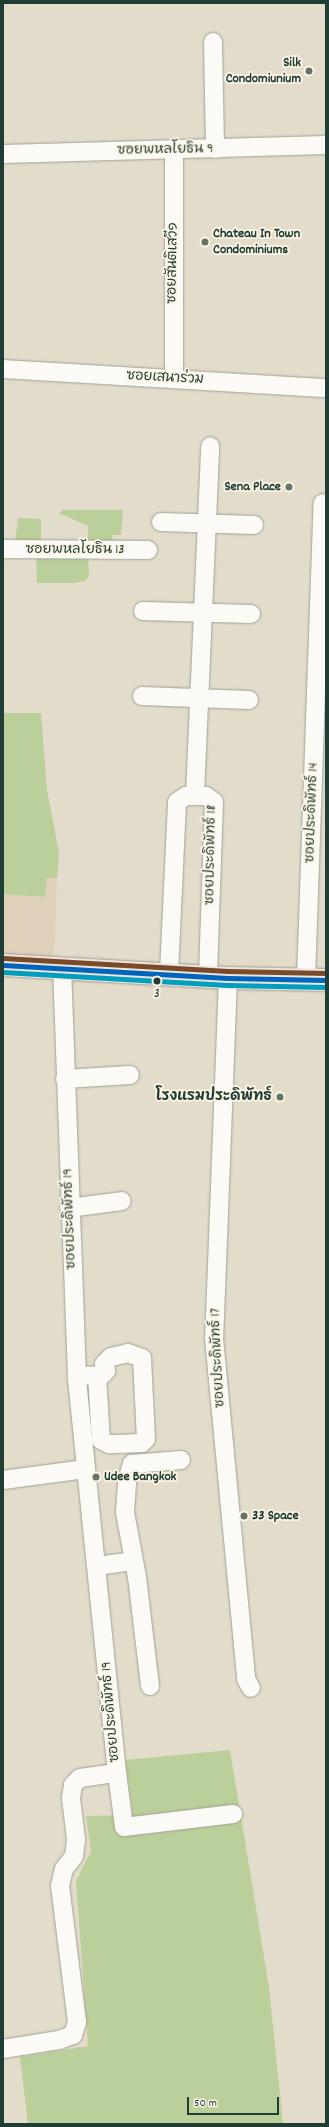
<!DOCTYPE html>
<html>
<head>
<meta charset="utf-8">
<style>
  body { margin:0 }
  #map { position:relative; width:329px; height:2127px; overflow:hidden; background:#e4dcca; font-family:Dekko,"Playpen Sans Thai",sans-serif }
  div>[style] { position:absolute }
  .built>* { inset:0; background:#ded0b9 }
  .green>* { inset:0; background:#bacf9a }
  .roads { filter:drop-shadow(0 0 1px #a1a196) drop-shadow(0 0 1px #a1a196) }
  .minor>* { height:18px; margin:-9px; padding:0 9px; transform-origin:9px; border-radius:9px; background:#fbfaf7 }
  .major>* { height:22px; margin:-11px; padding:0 11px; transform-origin:11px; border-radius:11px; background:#ede4dc }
  .bus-1>* { height:5px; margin:-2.5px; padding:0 2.5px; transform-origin:2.5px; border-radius:2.5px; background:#0065bd }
  .bus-2>* { height:5px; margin:-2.5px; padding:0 2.5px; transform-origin:2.5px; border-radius:2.5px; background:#039ebf }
  .bus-3>* { height:5px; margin:-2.5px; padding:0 2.5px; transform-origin:2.5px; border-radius:2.5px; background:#7a4b2a }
  .dots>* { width:11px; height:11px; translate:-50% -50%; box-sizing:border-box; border:2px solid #fcf5e5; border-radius:50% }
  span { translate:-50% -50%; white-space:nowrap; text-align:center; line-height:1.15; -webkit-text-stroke:3.5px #fcf5e5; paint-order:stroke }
  .bus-label { font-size:13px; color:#1f3d34 }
  .poi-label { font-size:14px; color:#1f3d34; font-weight:700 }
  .right { translate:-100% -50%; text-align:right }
  .left { translate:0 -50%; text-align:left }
  .street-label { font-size:14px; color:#1f3d34 }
  .frame { position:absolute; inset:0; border:4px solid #1f3d34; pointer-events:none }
  .scale { position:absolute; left:187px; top:2097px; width:92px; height:18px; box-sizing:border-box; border:2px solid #1f3d34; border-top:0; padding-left:5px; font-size:12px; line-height:14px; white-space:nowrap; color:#1f3d34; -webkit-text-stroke:3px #fcf5e5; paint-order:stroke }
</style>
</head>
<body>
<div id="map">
  <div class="built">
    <div style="clip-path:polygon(47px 878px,57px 878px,54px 952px,50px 960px,3px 958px,3px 894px,45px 897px)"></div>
  </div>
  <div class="green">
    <div style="clip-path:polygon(63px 510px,123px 510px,121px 535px,112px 535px,113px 545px,88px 546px,88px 526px,59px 513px)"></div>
    <div style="clip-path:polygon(18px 518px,41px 519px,41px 544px,15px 544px)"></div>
    <div style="clip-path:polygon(36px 555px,88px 555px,89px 576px,85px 581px,74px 583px,37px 583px)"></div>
    <div style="clip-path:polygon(3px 713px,41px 713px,47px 790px,59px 853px,57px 878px,47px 878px,45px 897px,3px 894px)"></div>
    <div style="clip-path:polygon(230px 1750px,269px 1987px,283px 2124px,28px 2124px,20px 2057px,88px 2046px,76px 1881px,91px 1851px,86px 1816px,133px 1815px,125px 1760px)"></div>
  </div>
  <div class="roads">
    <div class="minor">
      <div style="left:213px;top:42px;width:107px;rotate:88.9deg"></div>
      <div style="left:3px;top:154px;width:323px;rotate:-1.6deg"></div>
      <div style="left:3px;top:369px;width:324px;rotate:3.4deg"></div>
      <div style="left:174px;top:378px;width:230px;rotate:-90deg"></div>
      <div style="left:161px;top:522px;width:93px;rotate:1.8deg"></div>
      <div style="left:3px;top:549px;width:145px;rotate:0.4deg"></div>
      <div style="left:143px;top:611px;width:108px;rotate:1.6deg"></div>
      <div style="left:142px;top:696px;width:107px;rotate:2.1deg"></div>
      <div style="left:195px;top:795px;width:349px;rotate:-87.5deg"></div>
      <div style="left:169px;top:973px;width:171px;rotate:-87.3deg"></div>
      <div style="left:177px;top:802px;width:11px;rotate:-34deg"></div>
      <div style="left:186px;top:796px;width:20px"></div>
      <div style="left:206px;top:796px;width:10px;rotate:37deg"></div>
      <div style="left:214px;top:802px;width:174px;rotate:92deg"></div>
      <div style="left:228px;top:978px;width:360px;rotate:92.2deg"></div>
      <div style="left:214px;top:1338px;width:342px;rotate:84.6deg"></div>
      <div style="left:246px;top:1679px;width:10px;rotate:61deg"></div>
      <div style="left:306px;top:979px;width:476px;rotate:-88deg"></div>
      <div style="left:65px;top:1079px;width:65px;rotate:-3.5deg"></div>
      <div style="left:69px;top:1208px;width:53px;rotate:-7.5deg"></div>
      <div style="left:77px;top:1376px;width:25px;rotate:-2deg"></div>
      <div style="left:102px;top:1375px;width:6px;rotate:-45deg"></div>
      <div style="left:106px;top:1371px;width:7px;rotate:-106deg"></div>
      <div style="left:104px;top:1364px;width:10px;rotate:-45deg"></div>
      <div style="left:111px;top:1357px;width:17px;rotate:-13deg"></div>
      <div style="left:128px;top:1353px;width:15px;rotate:20deg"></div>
      <div style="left:142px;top:1358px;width:81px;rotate:87.2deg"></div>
      <div style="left:146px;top:1439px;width:6px;rotate:135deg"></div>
      <div style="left:142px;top:1443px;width:33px;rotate:178deg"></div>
      <div style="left:109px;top:1444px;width:9px;rotate:-153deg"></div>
      <div style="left:101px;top:1440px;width:64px;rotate:-93.6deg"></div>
      <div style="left:3px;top:1480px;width:83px;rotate:-7.6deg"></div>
      <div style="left:97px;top:1566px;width:37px;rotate:-8deg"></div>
      <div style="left:150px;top:1686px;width:110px;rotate:-96.8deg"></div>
      <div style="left:137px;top:1577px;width:66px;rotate:-100.5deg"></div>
      <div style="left:125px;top:1512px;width:32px;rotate:-86deg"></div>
      <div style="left:127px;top:1480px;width:17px;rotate:-73deg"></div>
      <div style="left:132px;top:1464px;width:49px;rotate:-4.7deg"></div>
      <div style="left:117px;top:1773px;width:54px;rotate:82.6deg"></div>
      <div style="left:124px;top:1827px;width:110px;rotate:-6.8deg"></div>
      <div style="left:3px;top:2049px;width:57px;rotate:-9.1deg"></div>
      <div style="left:59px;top:2040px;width:15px;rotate:-20deg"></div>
      <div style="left:73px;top:2035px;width:14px;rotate:-73deg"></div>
      <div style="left:77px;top:2022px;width:137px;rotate:-97.1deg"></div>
      <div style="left:60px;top:1886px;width:17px;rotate:-77deg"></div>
      <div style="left:64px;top:1869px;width:16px;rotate:-52deg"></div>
      <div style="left:74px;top:1856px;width:17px;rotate:-83deg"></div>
      <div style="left:76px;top:1839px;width:41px;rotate:-97deg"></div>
      <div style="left:71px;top:1798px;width:13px;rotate:-81deg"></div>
      <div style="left:73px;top:1785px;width:10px;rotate:-45deg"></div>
      <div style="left:80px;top:1778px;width:37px;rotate:-8deg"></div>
      <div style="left:117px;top:1773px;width:399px;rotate:-95.8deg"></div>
      <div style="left:77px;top:1376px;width:408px;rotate:-92.1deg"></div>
    </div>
    <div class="major">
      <div style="left:3px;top:965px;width:225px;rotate:3.3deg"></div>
      <div style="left:228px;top:978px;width:98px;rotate:1.2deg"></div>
    </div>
  </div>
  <div class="bus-1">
    <div style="left:3px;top:965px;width:225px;rotate:3.3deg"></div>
    <div style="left:228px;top:978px;width:98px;rotate:1.2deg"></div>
  </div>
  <div class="bus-2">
    <div style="left:3px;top:972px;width:225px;rotate:3.3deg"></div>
    <div style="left:228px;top:985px;width:98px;rotate:1.2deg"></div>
  </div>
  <div class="bus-3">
    <div style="left:3px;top:958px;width:225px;rotate:3.3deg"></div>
    <div style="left:228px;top:971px;width:98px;rotate:1.2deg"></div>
  </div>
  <div class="dots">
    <div style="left:309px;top:71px;background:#647568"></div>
    <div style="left:205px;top:242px;background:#647568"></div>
    <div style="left:289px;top:487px;background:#647568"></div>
    <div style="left:157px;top:981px;background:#1f3d34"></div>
    <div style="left:280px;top:1097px;background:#647568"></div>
    <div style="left:96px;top:1477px;background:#647568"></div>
    <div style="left:244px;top:1516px;background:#647568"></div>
  </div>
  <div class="bus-label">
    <span style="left:157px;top:995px">3</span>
  </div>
  <div class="poi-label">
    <span class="right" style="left:301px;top:71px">Silk<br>Condomiunium</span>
    <span class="left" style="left:213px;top:242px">Chateau In Town<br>Condominiums</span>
    <span class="right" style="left:281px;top:487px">Sena Place</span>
    <span class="right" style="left:272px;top:1097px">โรงแรมประดิพัทธ์</span>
    <span class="left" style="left:104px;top:1477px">Udee Bangkok</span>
    <span class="left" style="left:252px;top:1516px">33 Space</span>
  </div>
  <div class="street-label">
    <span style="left:165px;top:150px;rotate:-1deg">ซอยพหลโยธิน 9</span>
    <span style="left:173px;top:263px;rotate:-89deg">ซอยสันติเสวี๑</span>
    <span style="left:165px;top:378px;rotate:3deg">ซอยเสนาร่วม</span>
    <span style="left:75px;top:550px">ซอยพหลโยธิน 13</span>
    <span style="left:312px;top:813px;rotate:-88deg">ซอยประดิพัทธ์ 14</span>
    <span style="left:211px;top:855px;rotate:-89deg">ซอยประดิพัทธ์ 18</span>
    <span style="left:70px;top:1219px;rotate:-92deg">ซอยประดิพัทธ์ 19</span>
    <span style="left:218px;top:1358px;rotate:-93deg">ซอยประดิพัทธ์ 17</span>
    <span style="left:111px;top:1712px;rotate:-95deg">ซอยประดิพัทธ์ 19</span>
  </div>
  <div class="frame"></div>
  <div class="scale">50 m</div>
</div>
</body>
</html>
